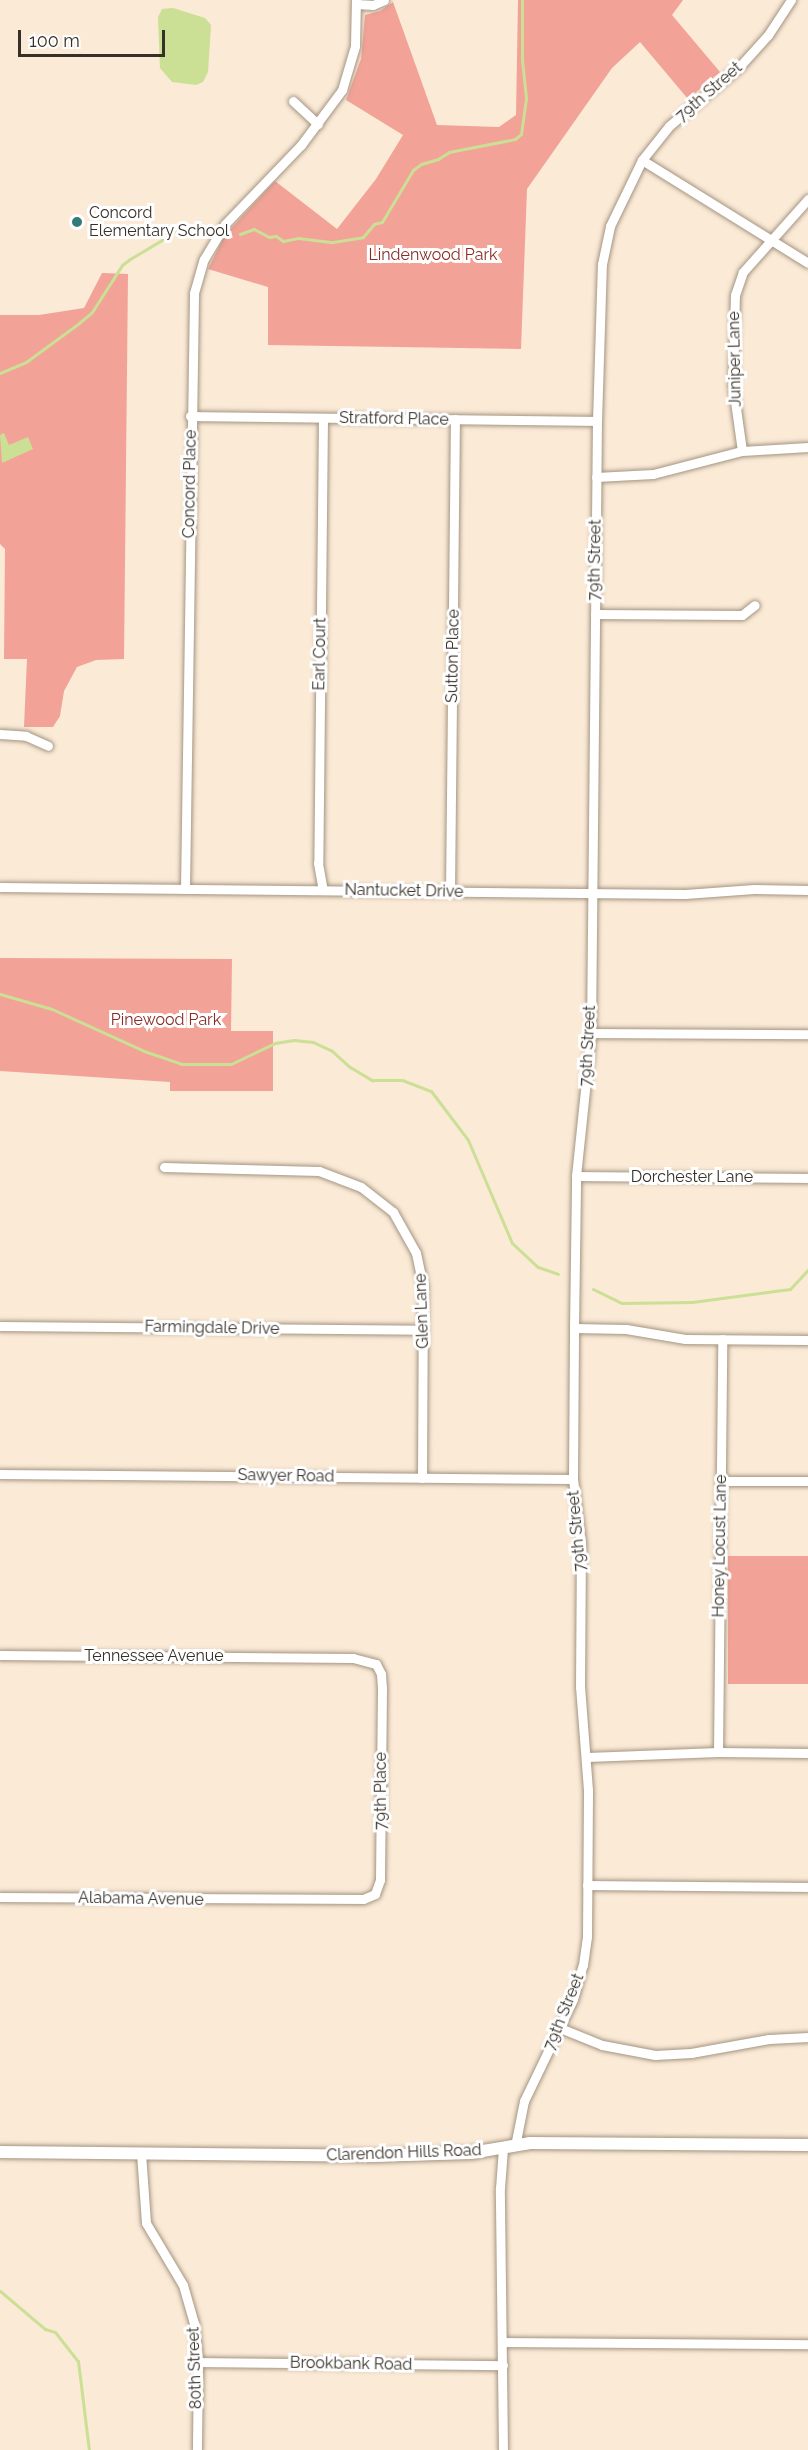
<!DOCTYPE html>
<html>
<head>
<meta charset="utf-8">
<style>
  body { margin:0 }
  #map { position:relative; width:808px; height:2450px; overflow:hidden; background:#faead6; font-family:Raleway,sans-serif }
  div>[style] { position:absolute }
  .green>* { inset:0; background:#f2a297; transform-origin:0 0 }
  .water>* { inset:0; background:#cbdf95 }
  .stream>* { height:3px; margin:-1.5px; padding:0 1.5px; transform-origin:1.5px; border-radius:1.5px; background:#cbdf95 }
  .roads { filter:drop-shadow(0 0 2px #a49582) drop-shadow(0 0 2px #a49582) }
  .minor>* { height:9px; margin:-4.5px; padding:0 4.5px; transform-origin:4.5px; border-radius:4.5px; background:#fff }
  .tertiary>* { height:12px; margin:-6px; padding:0 6px; transform-origin:6px; border-radius:6px; background:#fff }
  .dots>* { width:16px; height:16px; translate:-50% -50%; box-sizing:border-box; border:3px solid #fff; border-radius:50% }
  span { translate:-50% -50%; white-space:nowrap; text-align:center; line-height:1.15; -webkit-text-stroke:6px #fff; paint-order:stroke }
  .street-label { font-size:16px; color:#363028 }
  .poi-label { font-size:16px; color:#363028 }
  .left { translate:0 -50%; text-align:left }
  .park-label { font-size:16px; color:#892c26 }
  .scale { position:absolute; left:18px; top:30px; width:147px; height:27px; box-sizing:border-box; border:3px solid #363028; border-top:0; padding-left:8px; font-size:18px; line-height:21px; white-space:nowrap; color:#363028; -webkit-text-stroke:4px #fff; paint-order:stroke }
</style>
</head>
<body>
<div id="map">
  <div class="green">
    <div style="clip-path:polygon(518px 0,683px 0,672px 15px,720px 72px,688px 99px,640px 42px,612px 68px,527px 189px,521px 349px,268px 345px,268px 287px,208px 269px,225px 235px,275px 181px,337px 229px,376px 179px,403px 135px,346px 100px,361px 59px,365px 15px,380px 11px,393px 2px,437px 125px,499px 127px,516px 115px)"></div>
    <div style="clip-path:polygon(102px 273px,128px 274px,124px 659px,96px 660px,77px 667px,64px 691px,60px 716px,53px 727px,24px 727px,27px 659px,4px 659px,5px 549px,0 544px,0 315px,39px 315px,84px 308px)"></div>
    <div style="clip-path:polygon(0 958px,232px 959px,231px 1031px,273px 1031px,273px 1091px,170px 1091px,170px 1082px,0 1071px)"></div>
    <div style="left:728px;top:1556px;width:80px;height:128px"></div>
  </div>
  <div class="water">
    <div style="clip-path:polygon(173px 8px,205px 18px,211px 25px,208px 72px,203px 82px,196px 85px,172px 82px,160px 68px,158px 17px,162px 9px)"></div>
    <div style="clip-path:polygon(4px 433px,9px 445px,28px 437px,33px 449px,2px 463px,0 435px)"></div>
  </div>
  <div class="stream">
    <div style="left:240px;top:234px;width:15px;rotate:-20deg"></div>
    <div style="left:254px;top:229px;width:17px;rotate:28deg"></div>
    <div style="left:269px;top:237px;width:7px;rotate:-8deg"></div>
    <div style="left:276px;top:236px;width:9px;rotate:36deg"></div>
    <div style="left:283px;top:241px;width:15px;rotate:-11deg"></div>
    <div style="left:298px;top:238px;width:35px;rotate:7deg"></div>
    <div style="left:333px;top:242px;width:30px;rotate:-9deg"></div>
    <div style="left:363px;top:237px;width:17px;rotate:-50deg"></div>
    <div style="left:374px;top:224px;width:8px;rotate:-14deg"></div>
    <div style="left:382px;top:222px;width:61px;rotate:-59.2deg"></div>
    <div style="left:413px;top:170px;width:10px;rotate:-37deg"></div>
    <div style="left:421px;top:164px;width:18px;rotate:-16deg"></div>
    <div style="left:438px;top:159px;width:13px;rotate:-32deg"></div>
    <div style="left:449px;top:152px;width:67px;rotate:-11.1deg"></div>
    <div style="left:515px;top:139px;width:8px;rotate:-40deg"></div>
    <div style="left:521px;top:134px;width:36px;rotate:-82deg"></div>
    <div style="left:526px;top:98px;width:38px;rotate:-96deg"></div>
    <div style="left:522px;top:60px;width:60px;rotate:-90deg"></div>
    <div style="left:0;top:373px;width:28px;rotate:-23deg"></div>
    <div style="left:26px;top:362px;width:66px;rotate:-36.3deg"></div>
    <div style="left:79px;top:323px;width:17px;rotate:-40deg"></div>
    <div style="left:92px;top:312px;width:56px;rotate:-57.4deg"></div>
    <div style="left:122px;top:265px;width:10px;rotate:-37deg"></div>
    <div style="left:130px;top:259px;width:55px;rotate:-30.8deg"></div>
    <div style="left:177px;top:231px;width:18px;rotate:-6deg"></div>
    <div style="left:0;top:994px;width:54px;rotate:16.1deg"></div>
    <div style="left:52px;top:1009px;width:101px;rotate:24.5deg"></div>
    <div style="left:144px;top:1051px;width:39px;rotate:19deg"></div>
    <div style="left:181px;top:1064px;width:50px"></div>
    <div style="left:231px;top:1064px;width:49px;rotate:-25.5deg"></div>
    <div style="left:275px;top:1043px;width:19px;rotate:-9deg"></div>
    <div style="left:294px;top:1040px;width:19px;rotate:6deg"></div>
    <div style="left:313px;top:1042px;width:21px;rotate:25deg"></div>
    <div style="left:332px;top:1051px;width:24px;rotate:42deg"></div>
    <div style="left:350px;top:1067px;width:26px;rotate:31deg"></div>
    <div style="left:372px;top:1080px;width:30px"></div>
    <div style="left:402px;top:1080px;width:31px;rotate:21deg"></div>
    <div style="left:431px;top:1091px;width:61px;rotate:52.9deg"></div>
    <div style="left:468px;top:1140px;width:112px;rotate:66.9deg"></div>
    <div style="left:512px;top:1243px;width:35px;rotate:43deg"></div>
    <div style="left:538px;top:1267px;width:21px;rotate:19deg"></div>
    <div style="left:593px;top:1289px;width:32px;rotate:26deg"></div>
    <div style="left:622px;top:1303px;width:70px;rotate:-0.8deg"></div>
    <div style="left:692px;top:1302px;width:99px;rotate:-7.6deg"></div>
    <div style="left:790px;top:1289px;width:26px;rotate:-47deg"></div>
    <div style="left:0;top:2291px;width:59px;rotate:40.2deg"></div>
    <div style="left:45px;top:2329px;width:10px;rotate:17deg"></div>
    <div style="left:55px;top:2332px;width:37px;rotate:52deg"></div>
    <div style="left:78px;top:2361px;width:90px;rotate:83deg"></div>
  </div>
  <div class="roads">
    <div class="minor">
      <div style="left:356px;top:4px;width:17px;rotate:3deg"></div>
      <div style="left:373px;top:5px;width:12px;rotate:-24deg"></div>
      <div style="left:293px;top:101px;width:34px;rotate:43deg"></div>
      <div style="left:642px;top:160px;width:195px;rotate:31.8deg"></div>
      <div style="left:190px;top:416px;width:407px;rotate:0.7deg"></div>
      <div style="left:323px;top:418px;width:445px;rotate:90.6deg"></div>
      <div style="left:318px;top:863px;width:27px;rotate:80deg"></div>
      <div style="left:742px;top:451px;width:65px;rotate:-98deg"></div>
      <div style="left:733px;top:387px;width:92px;rotate:-88.8deg"></div>
      <div style="left:735px;top:295px;width:24px;rotate:-71deg"></div>
      <div style="left:743px;top:272px;width:98px;rotate:-48.3deg"></div>
      <div style="left:596px;top:477px;width:57px;rotate:-3deg"></div>
      <div style="left:653px;top:474px;width:92px;rotate:-14.5deg"></div>
      <div style="left:742px;top:451px;width:66px;rotate:-3.5deg"></div>
      <div style="left:595px;top:614px;width:147px;rotate:0.4deg"></div>
      <div style="left:742px;top:615px;width:16px;rotate:-38deg"></div>
      <div style="left:0;top:734px;width:26px;rotate:4deg"></div>
      <div style="left:26px;top:736px;width:24px;rotate:24deg"></div>
      <div style="left:0;top:887px;width:685px;rotate:0.59deg"></div>
      <div style="left:685px;top:894px;width:69px;rotate:-4.1deg"></div>
      <div style="left:754px;top:889px;width:54px;rotate:1.1deg"></div>
      <div style="left:185px;top:889px;width:596px;rotate:-89.13deg"></div>
      <div style="left:194px;top:293px;width:35px;rotate:-74deg"></div>
      <div style="left:204px;top:259px;width:41px;rotate:-59deg"></div>
      <div style="left:225px;top:224px;width:110px;rotate:-46.1deg"></div>
      <div style="left:301px;top:145px;width:69px;rotate:-53.3deg"></div>
      <div style="left:342px;top:90px;width:46px;rotate:-73.5deg"></div>
      <div style="left:355px;top:46px;width:46px;rotate:-88.8deg"></div>
      <div style="left:450px;top:892px;width:473px;rotate:-89.4deg"></div>
      <div style="left:591px;top:1033px;width:217px;rotate:0.3deg"></div>
      <div style="left:164px;top:1167px;width:155px;rotate:1.5deg"></div>
      <div style="left:319px;top:1171px;width:45px;rotate:20.9deg"></div>
      <div style="left:361px;top:1187px;width:41px;rotate:38deg"></div>
      <div style="left:393px;top:1212px;width:47px;rotate:60.7deg"></div>
      <div style="left:416px;top:1253px;width:35px;rotate:78deg"></div>
      <div style="left:423px;top:1287px;width:191px;rotate:90.3deg"></div>
      <div style="left:576px;top:1176px;width:232px;rotate:0.5deg"></div>
      <div style="left:0;top:1326px;width:423px;rotate:0.5deg"></div>
      <div style="left:574px;top:1328px;width:52px;rotate:1.1deg"></div>
      <div style="left:626px;top:1329px;width:60px;rotate:9.6deg"></div>
      <div style="left:685px;top:1339px;width:123px;rotate:0.5deg"></div>
      <div style="left:0;top:1474px;width:573px;rotate:0.5deg"></div>
      <div style="left:720px;top:1481px;width:88px"></div>
      <div style="left:0;top:1655px;width:353px;rotate:0.5deg"></div>
      <div style="left:353px;top:1658px;width:24px;rotate:15deg"></div>
      <div style="left:376px;top:1664px;width:11px;rotate:63deg"></div>
      <div style="left:381px;top:1674px;width:14px;rotate:86deg"></div>
      <div style="left:382px;top:1688px;width:192px;rotate:90.6deg"></div>
      <div style="left:380px;top:1880px;width:15px;rotate:110deg"></div>
      <div style="left:375px;top:1894px;width:13px;rotate:157deg"></div>
      <div style="left:363px;top:1899px;width:363px;rotate:-179.7deg"></div>
      <div style="left:718px;top:1752px;width:413px;rotate:-89.4deg"></div>
      <div style="left:587px;top:1757px;width:131px;rotate:-2.2deg"></div>
      <div style="left:718px;top:1752px;width:90px;rotate:0.6deg"></div>
      <div style="left:587px;top:1885px;width:221px;rotate:0.5deg"></div>
      <div style="left:560px;top:2028px;width:45px;rotate:22deg"></div>
      <div style="left:602px;top:2045px;width:54px;rotate:10.7deg"></div>
      <div style="left:655px;top:2055px;width:36px;rotate:-3deg"></div>
      <div style="left:691px;top:2053px;width:79px;rotate:-10.2deg"></div>
      <div style="left:769px;top:2039px;width:39px;rotate:-3deg"></div>
      <div style="left:515px;top:2146px;width:46px;rotate:-78.7deg"></div>
      <div style="left:524px;top:2101px;width:113px;rotate:-64.3deg"></div>
      <div style="left:573px;top:1999px;width:35px;rotate:-74deg"></div>
      <div style="left:583px;top:1965px;width:28px;rotate:-82deg"></div>
      <div style="left:587px;top:1937px;width:147px;rotate:-89.6deg"></div>
      <div style="left:588px;top:1790px;width:103px;rotate:-94.4deg"></div>
      <div style="left:580px;top:1687px;width:143px;rotate:-89.6deg"></div>
      <div style="left:581px;top:1544px;width:65px;rotate:-97deg"></div>
      <div style="left:573px;top:1479px;width:151px;rotate:-89.6deg"></div>
      <div style="left:574px;top:1328px;width:152px;rotate:-89.2deg"></div>
      <div style="left:576px;top:1176px;width:144px;rotate:-84deg"></div>
      <div style="left:591px;top:1033px;width:612px;rotate:-89.44deg"></div>
      <div style="left:597px;top:421px;width:157px;rotate:-88.2deg"></div>
      <div style="left:602px;top:264px;width:39px;rotate:-78deg"></div>
      <div style="left:610px;top:226px;width:73px;rotate:-64.1deg"></div>
      <div style="left:642px;top:160px;width:43px;rotate:-51.5deg"></div>
      <div style="left:669px;top:126px;width:93px;rotate:-40.2deg"></div>
      <div style="left:740px;top:66px;width:42px;rotate:-47.9deg"></div>
      <div style="left:768px;top:35px;width:42px;rotate:-56.7deg"></div>
      <div style="left:141px;top:2153px;width:70px;rotate:85.9deg"></div>
      <div style="left:146px;top:2223px;width:72px;rotate:59.2deg"></div>
      <div style="left:183px;top:2285px;width:40px;rotate:74deg"></div>
      <div style="left:194px;top:2323px;width:39px;rotate:84deg"></div>
      <div style="left:198px;top:2362px;width:88px;rotate:90.7deg"></div>
      <div style="left:504px;top:2342px;width:304px;rotate:0.4deg"></div>
      <div style="left:198px;top:2362px;width:305px;rotate:0.6deg"></div>
      <div style="left:503px;top:2450px;width:262px;rotate:-90.7deg"></div>
      <div style="left:500px;top:2188px;width:40px;rotate:-85.7deg"></div>
    </div>
    <div class="tertiary">
      <div style="left:0;top:2152px;width:370px;rotate:0.6deg"></div>
      <div style="left:370px;top:2156px;width:101px;rotate:-1.7deg"></div>
      <div style="left:471px;top:2153px;width:60px;rotate:-9.6deg"></div>
      <div style="left:530px;top:2143px;width:278px;rotate:0.4deg"></div>
    </div>
  </div>
  <div class="dots">
    <div style="left:77px;top:222px;background:#337b79"></div>
  </div>
  <div class="street-label">
    <span style="left:709px;top:92px;rotate:-41deg">79th Street</span>
    <span style="left:735px;top:359px;rotate:-91deg">Juniper Lane</span>
    <span style="left:394px;top:419px;rotate:1deg">Stratford Place</span>
    <span style="left:190px;top:484px;rotate:-89deg">Concord Place</span>
    <span style="left:595px;top:560px;rotate:-89deg">79th Street</span>
    <span style="left:320px;top:654px;rotate:-89deg">Earl Court</span>
    <span style="left:453px;top:656px;rotate:-89deg">Sutton Place</span>
    <span style="left:404px;top:891px;rotate:1deg">Nantucket Drive</span>
    <span style="left:588px;top:1046px;rotate:-87deg">79th Street</span>
    <span style="left:692px;top:1177px">Dorchester Lane</span>
    <span style="left:422px;top:1311px;rotate:-92deg">Glen Lane</span>
    <span style="left:212px;top:1328px;rotate:1deg">Farmingdale Drive</span>
    <span style="left:286px;top:1476px;rotate:1deg">Sawyer Road</span>
    <span style="left:577px;top:1531px;rotate:-95deg">79th Street</span>
    <span style="left:720px;top:1546px;rotate:-89deg">Honey Locust Lane</span>
    <span style="left:154px;top:1656px">Tennessee Avenue</span>
    <span style="left:381px;top:1791px;rotate:-90deg">79th Place</span>
    <span style="left:141px;top:1899px;rotate:1deg">Alabama Avenue</span>
    <span style="left:564px;top:2012px;rotate:-68deg">79th Street</span>
    <span style="left:404px;top:2153px;rotate:-2deg">Clarendon Hills Road</span>
    <span style="left:351px;top:2364px;rotate:1deg">Brookbank Road</span>
    <span style="left:195px;top:2368px;rotate:-92deg">80th Street</span>
  </div>
  <div class="poi-label">
    <span class="left" style="left:89px;top:222px">Concord<br>Elementary School</span>
  </div>
  <div class="park-label">
    <span style="left:433px;top:255px">Lindenwood Park</span>
    <span style="left:166px;top:1020px">Pinewood Park</span>
  </div>
  <div class="scale">100 m</div>
</div>
</body>
</html>
